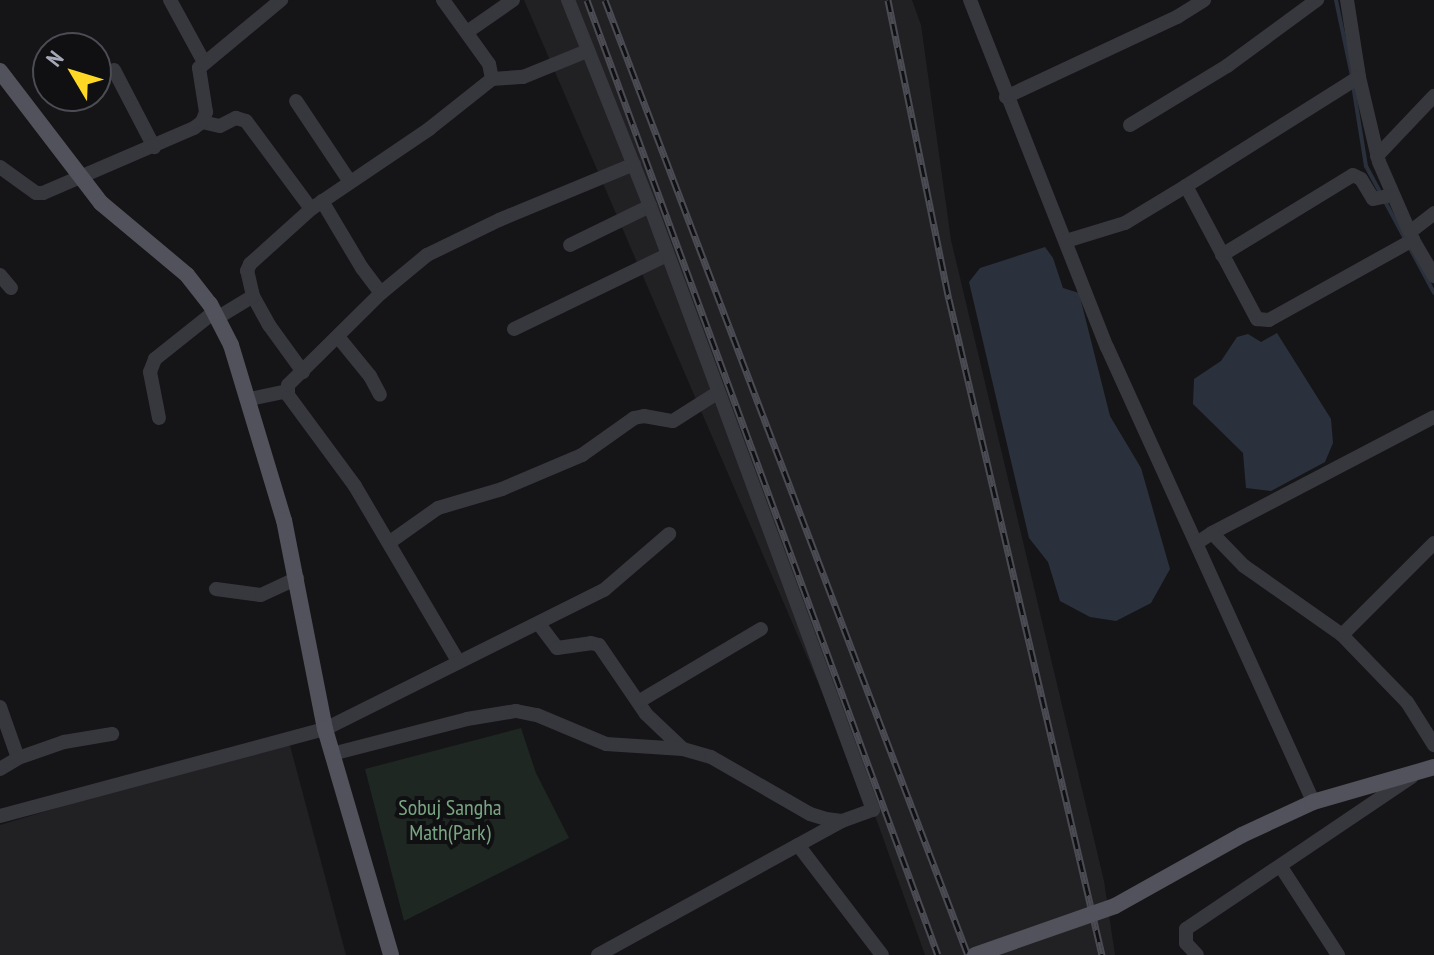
<!DOCTYPE html>
<html>
<head>
<meta charset="utf-8">
<style>
  body { margin:0 }
  #map { position:relative; width:1434px; height:955px; overflow:hidden; background:#151517; font-family:"PT Sans Narrow",sans-serif }
  div>[style] { position:absolute }
  .built>* { inset:0; background:#212124 }
  .green>* { inset:0; background:#1e2721 }
  .water>* { inset:0; background:#2a313c }
  .stream>* { height:4px; margin:-2px; padding:0 2px; transform-origin:2px; border-radius:2px; background:#2a313c }
  .minor>* { height:14px; margin:-7px; padding:0 7px; transform-origin:7px; border-radius:7px; background:#37373e }
  .major>* { height:16px; margin:-8px; padding:0 8px; transform-origin:8px; border-radius:8px; background:#51525c }
  .rail>* { height:7px; margin-top:-3.5px; transform-origin:0; background:repeating-linear-gradient(90deg,#101012 0 12px,#4a4b53 0 24px); box-sizing:border-box; border-block:2px solid #4a4b53 }
  .major-bridge>* { height:16px; margin:-8px; padding:0 8px; transform-origin:8px; border-radius:8px; background:#51525c }
  span { translate:-50% -50%; white-space:nowrap; text-align:center; line-height:1.15; -webkit-text-stroke:8px #101012; paint-order:stroke }
  .park-label { font-size:22px; color:#7aa583 }
  .north { position:absolute; left:32px; top:32px; width:80px; height:80px; box-sizing:border-box; background:#101012; border:2px solid #4c4d54; border-radius:50%; rotate:308deg; font-size:22px; font-weight:700; line-height:32px; text-align:center; color:#a5a8b8 }
  .north::after { content:''; display:block; margin:auto; width:28px; height:36px; background:#ffd725; clip-path:polygon(50% 0,100% 100%,50% 72%,0 100%) }
</style>
</head>
<body>
<div id="map">
  <div class="built">
    <div style="clip-path:polygon(524px 0,912px 0,921px 25px,951px 240px,1104px 881px,1115px 955px,925px 955px,873px 810px)"></div>
    <div style="clip-path:polygon(288px 738px,346px 955px,0 955px,0 825px)"></div>
  </div>
  <div class="green">
    <div style="clip-path:polygon(521px 728px,536px 773px,569px 838px,404px 921px,365px 769px)"></div>
  </div>
  <div class="water">
    <div style="clip-path:polygon(1045px 247px,1053px 258px,1063px 288px,1079px 293px,1110px 416px,1141px 468px,1170px 569px,1151px 603px,1116px 621px,1090px 617px,1060px 601px,1048px 562px,1029px 538px,969px 282px,980px 268px)"></div>
    <div style="clip-path:polygon(1277px 333px,1331px 419px,1333px 443px,1325px 462px,1271px 491px,1246px 488px,1243px 453px,1193px 404px,1194px 379px,1221px 361px,1237px 337px,1248px 334px,1261px 342px)"></div>
  </div>
  <div class="stream">
    <div style="left:1336px;top:0;width:78px;rotate:78.1deg"></div>
    <div style="left:1353px;top:85px;width:82px;rotate:80.9deg"></div>
    <div style="left:1366px;top:166px;width:144px;rotate:61.8deg"></div>
  </div>
  <div class="minor">
    <div style="left:170px;top:0;width:71px;rotate:61.3deg"></div>
    <div style="left:970px;top:0;width:373px;rotate:68.5deg"></div>
    <div style="left:1107px;top:347px;width:499px;rotate:65.6deg"></div>
    <div style="left:1347px;top:0;width:78px;rotate:81.1deg"></div>
    <div style="left:1359px;top:77px;width:87px;rotate:76.8deg"></div>
    <div style="left:1379px;top:162px;width:85px;rotate:66.4deg"></div>
    <div style="left:1413px;top:240px;width:42px;rotate:59.7deg"></div>
    <div style="left:467px;top:32px;width:56px;rotate:-34.8deg"></div>
    <div style="left:114px;top:70px;width:87px;rotate:62.5deg"></div>
    <div style="left:1359px;top:77px;width:204px;rotate:147.8deg"></div>
    <div style="left:1186px;top:186px;width:151px;rotate:61.9deg"></div>
    <div style="left:1257px;top:319px;width:12px;rotate:5deg"></div>
    <div style="left:1269px;top:320px;width:165px;rotate:-29.1deg"></div>
    <div style="left:492px;top:79px;width:31px;rotate:-4deg"></div>
    <div style="left:523px;top:77px;width:69px;rotate:-22.1deg"></div>
    <div style="left:1006px;top:97px;width:189px;rotate:-25.1deg"></div>
    <div style="left:1177px;top:17px;width:32px;rotate:-32deg"></div>
    <div style="left:296px;top:101px;width:97px;rotate:56.3deg"></div>
    <div style="left:202px;top:122px;width:18px;rotate:13deg"></div>
    <div style="left:220px;top:126px;width:18px;rotate:-27deg"></div>
    <div style="left:236px;top:118px;width:10px;rotate:17deg"></div>
    <div style="left:246px;top:121px;width:109px;rotate:53.5deg"></div>
    <div style="left:1130px;top:125px;width:114px;rotate:-31.3deg"></div>
    <div style="left:1227px;top:66px;width:112px;rotate:-36.3deg"></div>
    <div style="left:1377px;top:156px;width:83px;rotate:-46.5deg"></div>
    <div style="left:0;top:167px;width:44px;rotate:35.8deg"></div>
    <div style="left:36px;top:193px;width:7px"></div>
    <div style="left:43px;top:193px;width:164px;rotate:-23.3deg"></div>
    <div style="left:194px;top:128px;width:10px;rotate:-37deg"></div>
    <div style="left:202px;top:122px;width:11px;rotate:-68deg"></div>
    <div style="left:206px;top:112px;width:45px;rotate:-99deg"></div>
    <div style="left:199px;top:68px;width:107px;rotate:-39.7deg"></div>
    <div style="left:322px;top:201px;width:78px;rotate:59.2deg"></div>
    <div style="left:362px;top:268px;width:31px;rotate:53deg"></div>
    <div style="left:1410px;top:232px;width:31px;rotate:-38deg"></div>
    <div style="left:1066px;top:241px;width:62px;rotate:-17deg"></div>
    <div style="left:1125px;top:223px;width:71px;rotate:-31.2deg"></div>
    <div style="left:570px;top:245px;width:89px;rotate:-26deg"></div>
    <div style="left:1222px;top:255px;width:153px;rotate:-31.4deg"></div>
    <div style="left:1353px;top:175px;width:9px;rotate:27deg"></div>
    <div style="left:1361px;top:179px;width:23px;rotate:59deg"></div>
    <div style="left:1373px;top:199px;width:20px;rotate:-11deg"></div>
    <div style="left:0;top:275px;width:17px;rotate:50deg"></div>
    <div style="left:217px;top:318px;width:42px;rotate:-31.4deg"></div>
    <div style="left:514px;top:329px;width:170px;rotate:-25.8deg"></div>
    <div style="left:339px;top:338px;width:49px;rotate:50.8deg"></div>
    <div style="left:370px;top:376px;width:21px;rotate:62deg"></div>
    <div style="left:303px;top:372px;width:58px;rotate:-125.9deg"></div>
    <div style="left:269px;top:325px;width:33px;rotate:-119deg"></div>
    <div style="left:253px;top:296px;width:26px;rotate:-103deg"></div>
    <div style="left:247px;top:271px;width:8px;rotate:-67deg"></div>
    <div style="left:250px;top:264px;width:82px;rotate:-42deg"></div>
    <div style="left:311px;top:209px;width:143px;rotate:-34.1deg"></div>
    <div style="left:429px;top:129px;width:80px;rotate:-38.4deg"></div>
    <div style="left:492px;top:79px;width:15px;rotate:-101deg"></div>
    <div style="left:489px;top:64px;width:79px;rotate:-125.7deg"></div>
    <div style="left:250px;top:399px;width:38px;rotate:-12deg"></div>
    <div style="left:159px;top:418px;width:47px;rotate:-101.1deg"></div>
    <div style="left:150px;top:372px;width:14px;rotate:-69deg"></div>
    <div style="left:155px;top:359px;width:75px;rotate:-38.5deg"></div>
    <div style="left:1212px;top:533px;width:250px;rotate:-27.6deg"></div>
    <div style="left:390px;top:542px;width:59px;rotate:-35.3deg"></div>
    <div style="left:438px;top:508px;width:67px;rotate:-16.5deg"></div>
    <div style="left:502px;top:489px;width:87px;rotate:-23deg"></div>
    <div style="left:582px;top:455px;width:64px;rotate:-35.4deg"></div>
    <div style="left:634px;top:418px;width:10px;rotate:-11deg"></div>
    <div style="left:644px;top:416px;width:29px;rotate:10deg"></div>
    <div style="left:673px;top:421px;width:52px;rotate:-32.5deg"></div>
    <div style="left:1197px;top:543px;width:18px;rotate:-34deg"></div>
    <div style="left:1212px;top:533px;width:46px;rotate:45.9deg"></div>
    <div style="left:1244px;top:566px;width:120px;rotate:35.1deg"></div>
    <div style="left:1342px;top:635px;width:93px;rotate:45.9deg"></div>
    <div style="left:1407px;top:702px;width:51px;rotate:57.9deg"></div>
    <div style="left:216px;top:589px;width:45px;rotate:7.6deg"></div>
    <div style="left:261px;top:595px;width:40px;rotate:-25deg"></div>
    <div style="left:539px;top:624px;width:30px;rotate:53deg"></div>
    <div style="left:557px;top:648px;width:34px;rotate:-8deg"></div>
    <div style="left:591px;top:643px;width:8px;rotate:14deg"></div>
    <div style="left:599px;top:645px;width:83px;rotate:55.7deg"></div>
    <div style="left:646px;top:714px;width:51px;rotate:43.4deg"></div>
    <div style="left:1342px;top:635px;width:130px;rotate:-45deg"></div>
    <div style="left:458px;top:661px;width:203px;rotate:-120.5deg"></div>
    <div style="left:355px;top:486px;width:113px;rotate:-126.4deg"></div>
    <div style="left:288px;top:395px;width:10px;rotate:-90deg"></div>
    <div style="left:288px;top:385px;width:131px;rotate:-44.7deg"></div>
    <div style="left:381px;top:293px;width:60px;rotate:-39.6deg"></div>
    <div style="left:427px;top:255px;width:80px;rotate:-25.9deg"></div>
    <div style="left:499px;top:220px;width:146px;rotate:-22.5deg"></div>
    <div style="left:638px;top:702px;width:143px;rotate:-30.7deg"></div>
    <div style="left:0;top:707px;width:54px;rotate:70.6deg"></div>
    <div style="left:332px;top:754px;width:139px;rotate:-14.5deg"></div>
    <div style="left:467px;top:719px;width:50px;rotate:-9.3deg"></div>
    <div style="left:516px;top:711px;width:21px;rotate:11deg"></div>
    <div style="left:537px;top:715px;width:75px;rotate:22.8deg"></div>
    <div style="left:606px;top:744px;width:77px;rotate:3.7deg"></div>
    <div style="left:683px;top:749px;width:29px;rotate:16deg"></div>
    <div style="left:711px;top:757px;width:114px;rotate:29.9deg"></div>
    <div style="left:810px;top:814px;width:17px;rotate:17deg"></div>
    <div style="left:826px;top:819px;width:16px;rotate:7deg"></div>
    <div style="left:842px;top:821px;width:33px;rotate:-20deg"></div>
    <div style="left:873px;top:810px;width:644px;rotate:-110.26deg"></div>
    <div style="left:650px;top:206px;width:222px;rotate:-111.7deg"></div>
    <div style="left:0;top:769px;width:21px;rotate:-31deg"></div>
    <div style="left:18px;top:758px;width:49px;rotate:-19.2deg"></div>
    <div style="left:64px;top:742px;width:49px;rotate:-9.5deg"></div>
    <div style="left:0;top:816px;width:336px;rotate:-15deg"></div>
    <div style="left:325px;top:729px;width:312px;rotate:-26.5deg"></div>
    <div style="left:604px;top:590px;width:86px;rotate:-40.7deg"></div>
    <div style="left:798px;top:845px;width:138px;rotate:52.6deg"></div>
    <div style="left:1281px;top:867px;width:105px;rotate:57.1deg"></div>
    <div style="left:598px;top:955px;width:278px;rotate:-28.8deg"></div>
    <div style="left:1197px;top:955px;width:16px;rotate:-133deg"></div>
    <div style="left:1186px;top:943px;width:14px;rotate:-90deg"></div>
    <div style="left:1186px;top:929px;width:272px;rotate:-34deg"></div>
  </div>
  <div class="major">
    <div style="left:0;top:71px;width:166px;rotate:52.6deg"></div>
    <div style="left:101px;top:203px;width:112px;rotate:39.9deg"></div>
    <div style="left:187px;top:275px;width:37px;rotate:52deg"></div>
    <div style="left:210px;top:304px;width:46px;rotate:62.9deg"></div>
    <div style="left:231px;top:345px;width:183px;rotate:73.2deg"></div>
    <div style="left:284px;top:520px;width:213px;rotate:78.9deg"></div>
    <div style="left:325px;top:729px;width:235px;rotate:73.7deg"></div>
    <div style="left:1115px;top:906px;width:145px;rotate:-29.2deg"></div>
    <div style="left:1242px;top:835px;width:78px;rotate:-24.9deg"></div>
    <div style="left:1313px;top:802px;width:126px;rotate:-16.1deg"></div>
  </div>
  <div class="rail">
    <div style="left:587px;top:0;width:1017px;rotate:69.82deg"></div>
    <div style="left:605px;top:0;width:1022px;rotate:69.19deg"></div>
    <div style="left:888px;top:0;width:305px;rotate:78.5deg"></div>
    <div style="left:949px;top:299px;width:674px;rotate:76.87deg"></div>
  </div>
  <div class="major-bridge">
    <div style="left:975px;top:955px;width:148px;rotate:-19.3deg"></div>
  </div>
  <div class="park-label">
    <span style="left:450px;top:820px">Sobuj Sangha<br>Math(Park)</span>
  </div>
  <div class="north">N</div>
</div>
</body>
</html>
